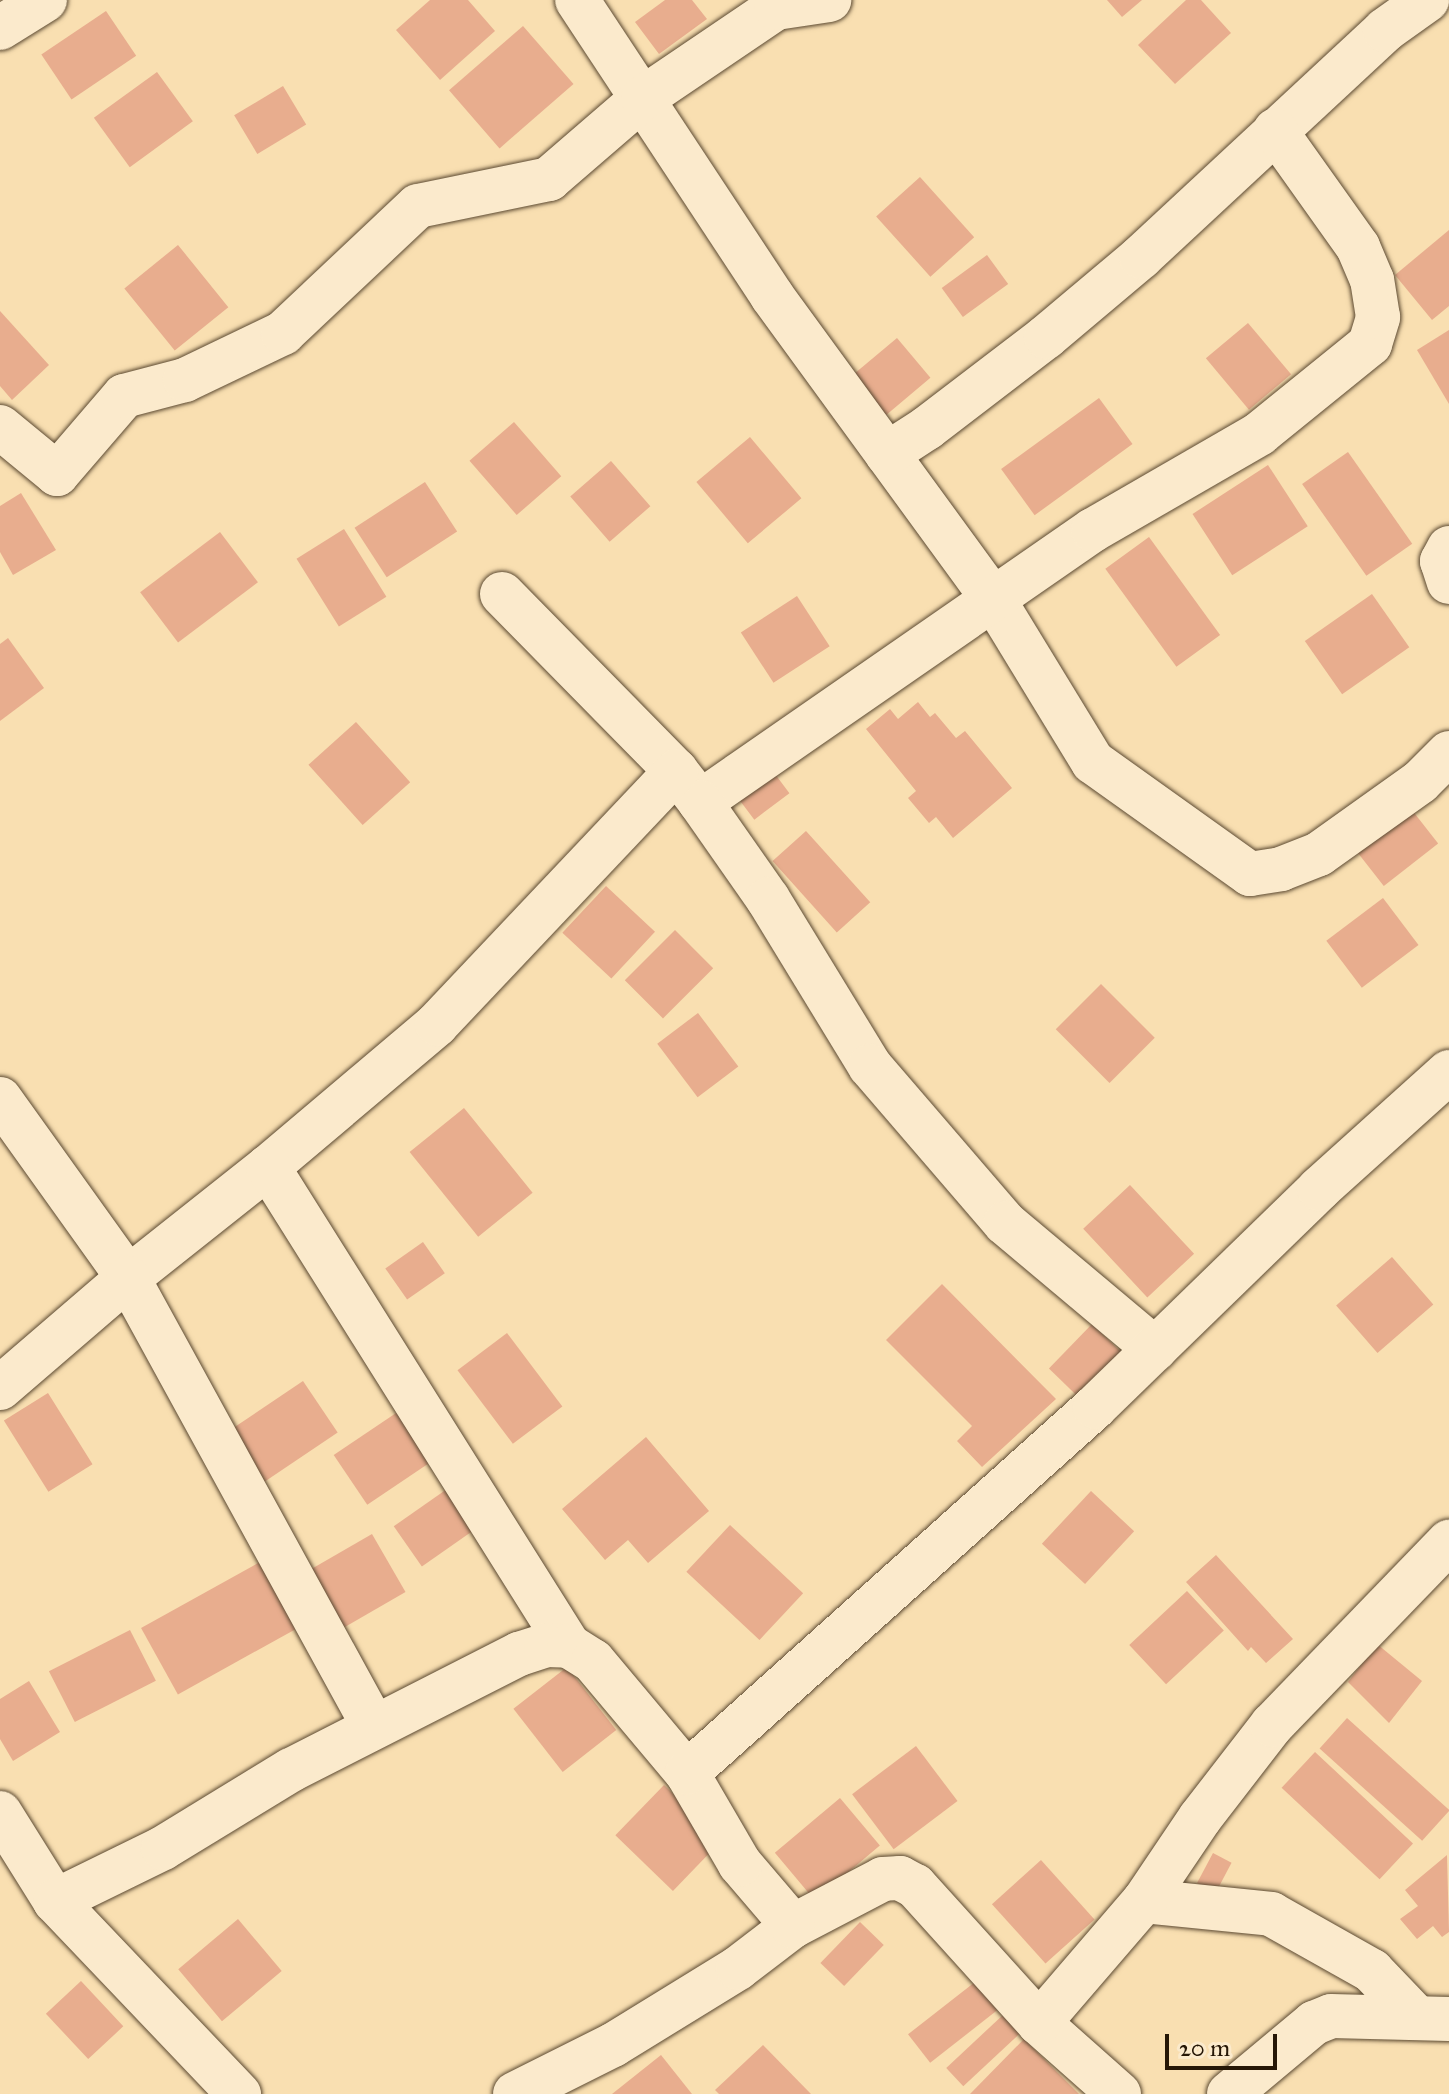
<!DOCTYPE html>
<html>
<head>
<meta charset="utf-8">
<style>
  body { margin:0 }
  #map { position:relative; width:1449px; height:2094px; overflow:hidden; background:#f9dfb1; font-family:"IM FELL Great Primer",serif }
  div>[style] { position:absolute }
  .building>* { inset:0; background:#e8ad8e; transform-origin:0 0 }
  .roads { filter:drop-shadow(0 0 2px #5b4931) drop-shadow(0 0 2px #5b4931) }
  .minor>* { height:44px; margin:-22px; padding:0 22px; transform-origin:22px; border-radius:22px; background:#fbeacc }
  span { translate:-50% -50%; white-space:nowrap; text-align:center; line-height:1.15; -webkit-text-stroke:6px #fbeacc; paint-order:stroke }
  .scale { position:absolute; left:1165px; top:2034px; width:112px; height:36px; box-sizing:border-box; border:4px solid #261706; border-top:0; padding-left:10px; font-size:24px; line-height:28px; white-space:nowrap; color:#261706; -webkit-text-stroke:6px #fbeacc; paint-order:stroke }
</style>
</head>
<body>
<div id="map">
  <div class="building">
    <div style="clip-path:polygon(430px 0,468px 0,495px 31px,440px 80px,396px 30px)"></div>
    <div style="clip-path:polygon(665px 0,692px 0,707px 19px,659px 54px,635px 22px)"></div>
    <div style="clip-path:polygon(1107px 0,1142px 0,1122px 17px)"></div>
    <div style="clip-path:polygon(1186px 0,1201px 0,1231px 33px,1175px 84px,1138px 45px)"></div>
    <div style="left:106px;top:11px;width:54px;height:78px;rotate:56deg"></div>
    <div style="left:523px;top:26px;width:77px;height:98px;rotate:49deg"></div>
    <div style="left:157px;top:72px;width:61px;height:78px;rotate:54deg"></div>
    <div style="left:283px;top:86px;width:45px;height:57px;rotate:59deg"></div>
    <div style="left:920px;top:177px;width:81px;height:59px;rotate:48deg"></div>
    <div style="clip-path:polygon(1449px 230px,1449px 306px,1432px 320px,1395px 275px)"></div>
    <div style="left:178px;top:245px;width:80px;height:69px;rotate:51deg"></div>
    <div style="left:987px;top:255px;width:36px;height:56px;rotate:54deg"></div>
    <div style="clip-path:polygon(0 311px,49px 365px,12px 400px,0 386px)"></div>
    <div style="left:1248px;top:323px;width:67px;height:55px;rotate:50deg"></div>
    <div style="clip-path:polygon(1449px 330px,1449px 404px,1417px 350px)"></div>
    <div style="left:897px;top:338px;width:52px;height:62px;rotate:50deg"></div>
    <div style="left:1099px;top:398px;width:57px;height:121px;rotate:54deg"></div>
    <div style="left:514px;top:422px;width:72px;height:59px;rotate:49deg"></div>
    <div style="left:750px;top:437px;width:80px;height:70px;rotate:50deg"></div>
    <div style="left:1348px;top:452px;width:112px;height:56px;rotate:55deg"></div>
    <div style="left:611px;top:461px;width:60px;height:54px;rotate:49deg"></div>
    <div style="left:1268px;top:465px;width:73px;height:90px;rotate:57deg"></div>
    <div style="left:425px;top:482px;width:59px;height:84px;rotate:57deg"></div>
    <div style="clip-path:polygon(21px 493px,56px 550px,13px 575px,0 552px,0 506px)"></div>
    <div style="left:344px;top:529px;width:80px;height:56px;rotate:58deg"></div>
    <div style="left:220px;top:532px;width:63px;height:100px;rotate:53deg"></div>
    <div style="left:1149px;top:537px;width:121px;height:54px;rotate:54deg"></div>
    <div style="left:1372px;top:594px;width:65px;height:82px;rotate:55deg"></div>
    <div style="left:797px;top:596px;width:60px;height:67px;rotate:57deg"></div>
    <div style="clip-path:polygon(8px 638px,44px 688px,0 721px,0 644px)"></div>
    <div style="clip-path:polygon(918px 702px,930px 717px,935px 713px,956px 738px,965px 731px,1012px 788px,953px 838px,936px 817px,929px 823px,908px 798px,916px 791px,866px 729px,890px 709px,898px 719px)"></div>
    <div style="left:356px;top:722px;width:81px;height:64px;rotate:48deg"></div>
    <div style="left:769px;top:766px;width:34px;height:44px;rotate:53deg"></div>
    <div style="left:1408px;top:805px;width:49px;height:69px;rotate:52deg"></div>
    <div style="left:806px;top:831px;width:96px;height:45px;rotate:48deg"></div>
    <div style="left:606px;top:886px;width:67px;height:64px;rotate:43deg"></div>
    <div style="left:1383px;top:898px;width:59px;height:71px;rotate:53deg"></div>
    <div style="left:675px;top:930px;width:54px;height:71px;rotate:45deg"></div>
    <div style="left:1101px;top:984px;width:76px;height:64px;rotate:45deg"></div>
    <div style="left:698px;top:1013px;width:67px;height:51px;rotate:53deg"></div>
    <div style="left:464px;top:1108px;width:109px;height:70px;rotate:51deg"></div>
    <div style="left:1130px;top:1185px;width:94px;height:64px;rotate:47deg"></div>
    <div style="left:423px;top:1242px;width:38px;height:46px;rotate:55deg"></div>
    <div style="left:1392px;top:1257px;width:63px;height:74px;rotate:49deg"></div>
    <div style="clip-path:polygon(942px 1284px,1056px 1399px,982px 1467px,957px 1441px,972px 1426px,886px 1340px)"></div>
    <div style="left:1092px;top:1324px;width:43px;height:62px;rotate:44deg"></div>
    <div style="left:507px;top:1333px;width:92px;height:62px;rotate:53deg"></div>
    <div style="left:303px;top:1381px;width:62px;height:90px;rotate:56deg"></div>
    <div style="left:48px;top:1393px;width:84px;height:52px;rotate:58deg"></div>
    <div style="left:405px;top:1407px;width:60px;height:86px;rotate:56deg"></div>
    <div style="clip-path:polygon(646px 1437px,709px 1511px,648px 1563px,628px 1540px,605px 1560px,562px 1509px)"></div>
    <div style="left:447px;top:1489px;width:49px;height:65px;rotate:55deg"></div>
    <div style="left:1091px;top:1491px;width:59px;height:72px;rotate:43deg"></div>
    <div style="left:730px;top:1525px;width:100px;height:64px;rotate:43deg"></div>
    <div style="left:372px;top:1534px;width:67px;height:74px;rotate:60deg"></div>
    <div style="clip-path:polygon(1216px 1555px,1293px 1639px,1266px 1663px,1251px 1647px,1248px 1651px,1186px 1582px)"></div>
    <div style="left:260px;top:1562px;width:76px;height:136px;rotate:61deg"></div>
    <div style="left:1187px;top:1591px;width:54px;height:79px;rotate:47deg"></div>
    <div style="left:130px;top:1630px;width:57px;height:91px;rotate:63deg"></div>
    <div style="clip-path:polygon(1377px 1644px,1422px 1681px,1389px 1723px,1348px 1682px)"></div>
    <div style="left:567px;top:1667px;width:80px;height:68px;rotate:52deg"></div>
    <div style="clip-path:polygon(29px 1681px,60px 1732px,13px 1761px,0 1739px,0 1699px)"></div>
    <div style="left:1347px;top:1718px;width:138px;height:41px;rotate:42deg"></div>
    <div style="left:916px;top:1746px;width:69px;height:80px;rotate:53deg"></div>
    <div style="left:1315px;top:1752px;width:134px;height:49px;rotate:43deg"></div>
    <div style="left:664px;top:1785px;width:80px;height:70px;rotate:44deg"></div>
    <div style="left:840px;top:1798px;width:62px;height:85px;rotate:50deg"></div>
    <div style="left:1213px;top:1853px;width:21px;height:34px;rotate:28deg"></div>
    <div style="clip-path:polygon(1447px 1855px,1449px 1932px,1442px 1937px,1433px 1926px,1417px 1939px,1400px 1919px,1418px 1906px,1405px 1890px)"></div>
    <div style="left:1041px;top:1860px;width:80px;height:66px;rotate:48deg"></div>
    <div style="left:238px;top:1919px;width:68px;height:78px;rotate:50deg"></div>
    <div style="left:860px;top:1922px;width:33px;height:57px;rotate:44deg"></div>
    <div style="left:81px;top:1981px;width:62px;height:48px;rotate:47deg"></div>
    <div style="left:975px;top:1982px;width:36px;height:85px;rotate:52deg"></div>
    <div style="left:1004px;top:2014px;width:25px;height:79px;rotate:47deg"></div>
    <div style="clip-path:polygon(1024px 2039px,1079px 2094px,970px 2094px)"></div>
    <div style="clip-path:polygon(763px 2045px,811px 2094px,719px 2094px,715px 2090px)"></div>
    <div style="clip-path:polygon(661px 2055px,692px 2094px,612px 2094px)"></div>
  </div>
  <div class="roads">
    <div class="minor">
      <div style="left:577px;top:0;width:354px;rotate:56.6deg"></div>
      <div style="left:772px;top:296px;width:376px;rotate:53.9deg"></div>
      <div style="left:994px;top:600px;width:190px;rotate:58.6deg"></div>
      <div style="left:1093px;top:762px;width:193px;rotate:35.5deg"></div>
      <div style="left:1250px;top:874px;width:31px;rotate:-9deg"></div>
      <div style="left:1281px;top:869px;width:41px;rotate:-21.5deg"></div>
      <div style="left:1319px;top:854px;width:124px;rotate:-35.5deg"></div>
      <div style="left:1420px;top:782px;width:41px;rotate:-45deg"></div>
      <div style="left:0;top:28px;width:53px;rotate:-31.9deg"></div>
      <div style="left:0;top:427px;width:74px;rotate:39.5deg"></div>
      <div style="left:57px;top:474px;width:103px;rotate:-49.3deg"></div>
      <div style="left:124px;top:396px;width:63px;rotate:-14.7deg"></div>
      <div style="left:185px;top:380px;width:109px;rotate:-25.6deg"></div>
      <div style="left:283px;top:333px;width:185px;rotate:-43.3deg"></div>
      <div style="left:418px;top:206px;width:134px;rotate:-11.6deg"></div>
      <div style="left:549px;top:179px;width:124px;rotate:-40.8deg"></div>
      <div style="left:643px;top:98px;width:161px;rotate:-34.1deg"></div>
      <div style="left:776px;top:8px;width:54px;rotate:-8.6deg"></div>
      <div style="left:887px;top:454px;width:48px;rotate:-33deg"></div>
      <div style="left:927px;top:428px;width:150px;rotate:-37.4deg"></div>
      <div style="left:1046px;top:337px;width:124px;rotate:-40.1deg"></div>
      <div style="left:1141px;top:257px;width:333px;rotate:-42.9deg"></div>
      <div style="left:1385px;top:30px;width:52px;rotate:-35.5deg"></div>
      <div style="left:1449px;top:548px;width:15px;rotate:118deg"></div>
      <div style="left:1442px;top:561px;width:22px;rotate:72deg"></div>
      <div style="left:502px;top:594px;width:248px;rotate:45.5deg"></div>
      <div style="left:676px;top:771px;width:39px;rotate:52deg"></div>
      <div style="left:700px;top:802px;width:478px;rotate:-34.7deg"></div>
      <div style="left:1093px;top:530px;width:192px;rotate:-30deg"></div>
      <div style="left:1259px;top:434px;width:143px;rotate:-39deg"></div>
      <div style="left:1370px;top:344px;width:28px;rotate:-73deg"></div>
      <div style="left:1378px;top:317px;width:37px;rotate:-99deg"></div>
      <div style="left:1372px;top:280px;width:36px;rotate:-113deg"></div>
      <div style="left:1358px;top:247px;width:143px;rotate:-125.4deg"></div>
      <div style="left:700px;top:802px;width:118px;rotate:55deg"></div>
      <div style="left:768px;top:899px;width:196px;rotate:58.6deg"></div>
      <div style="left:870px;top:1066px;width:207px;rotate:49.3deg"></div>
      <div style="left:1005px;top:1223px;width:196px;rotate:40deg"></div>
      <div style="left:0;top:1099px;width:220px;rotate:54.4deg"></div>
      <div style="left:128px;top:1278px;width:179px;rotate:-38.4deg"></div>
      <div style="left:268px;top:1167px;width:221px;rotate:-40.2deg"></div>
      <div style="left:437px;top:1024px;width:348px;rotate:-46.6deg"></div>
      <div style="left:268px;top:1167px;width:566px;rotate:57.86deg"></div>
      <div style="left:0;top:1388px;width:169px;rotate:-40.7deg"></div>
      <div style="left:128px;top:1278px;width:512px;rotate:61.28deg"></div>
      <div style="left:0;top:1813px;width:104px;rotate:58deg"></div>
      <div style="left:55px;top:1901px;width:267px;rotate:46.4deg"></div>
      <div style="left:55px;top:1901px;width:120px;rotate:-26.1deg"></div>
      <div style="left:163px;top:1848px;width:150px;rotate:-31.4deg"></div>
      <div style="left:291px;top:1770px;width:256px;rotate:-27deg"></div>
      <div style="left:519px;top:1654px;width:28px;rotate:-18deg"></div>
      <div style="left:546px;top:1645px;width:23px;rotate:2deg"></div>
      <div style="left:569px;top:1646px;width:28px;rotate:32deg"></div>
      <div style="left:593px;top:1661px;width:146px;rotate:50deg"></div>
      <div style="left:1144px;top:1901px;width:128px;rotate:5.8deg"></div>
      <div style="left:1271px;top:1914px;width:116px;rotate:29.4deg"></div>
      <div style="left:1372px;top:1971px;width:65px;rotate:46.2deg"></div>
      <div style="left:1039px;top:2023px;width:161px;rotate:-49.3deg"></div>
      <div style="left:1144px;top:1901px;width:100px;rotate:-56deg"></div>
      <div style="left:1200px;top:1818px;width:118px;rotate:-52.3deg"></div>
      <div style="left:1272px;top:1725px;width:255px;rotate:-46deg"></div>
      <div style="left:515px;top:2094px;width:110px;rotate:-26.6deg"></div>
      <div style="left:613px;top:2045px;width:147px;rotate:-31.6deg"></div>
      <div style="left:738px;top:1968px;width:69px;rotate:-37.4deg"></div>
      <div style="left:1119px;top:2094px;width:107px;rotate:-138.4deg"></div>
      <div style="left:1039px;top:2023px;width:185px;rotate:-132.1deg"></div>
      <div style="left:915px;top:1886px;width:17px;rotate:-152deg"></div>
      <div style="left:900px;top:1878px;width:17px;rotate:177deg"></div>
      <div style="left:883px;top:1879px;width:102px;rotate:152.4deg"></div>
      <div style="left:793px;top:1926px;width:82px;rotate:-130.5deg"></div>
      <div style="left:740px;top:1864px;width:105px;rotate:-120.2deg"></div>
      <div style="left:687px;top:1773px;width:548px;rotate:-41.89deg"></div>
      <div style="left:1095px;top:1407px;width:313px;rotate:-44.2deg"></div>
      <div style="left:1319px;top:1189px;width:175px;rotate:-42deg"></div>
      <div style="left:1229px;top:2094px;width:111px;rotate:-39.9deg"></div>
      <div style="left:1314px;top:2023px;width:18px;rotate:-22deg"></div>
      <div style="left:1331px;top:2016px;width:118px;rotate:1.5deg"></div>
    </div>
  </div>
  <div class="scale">20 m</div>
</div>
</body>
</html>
